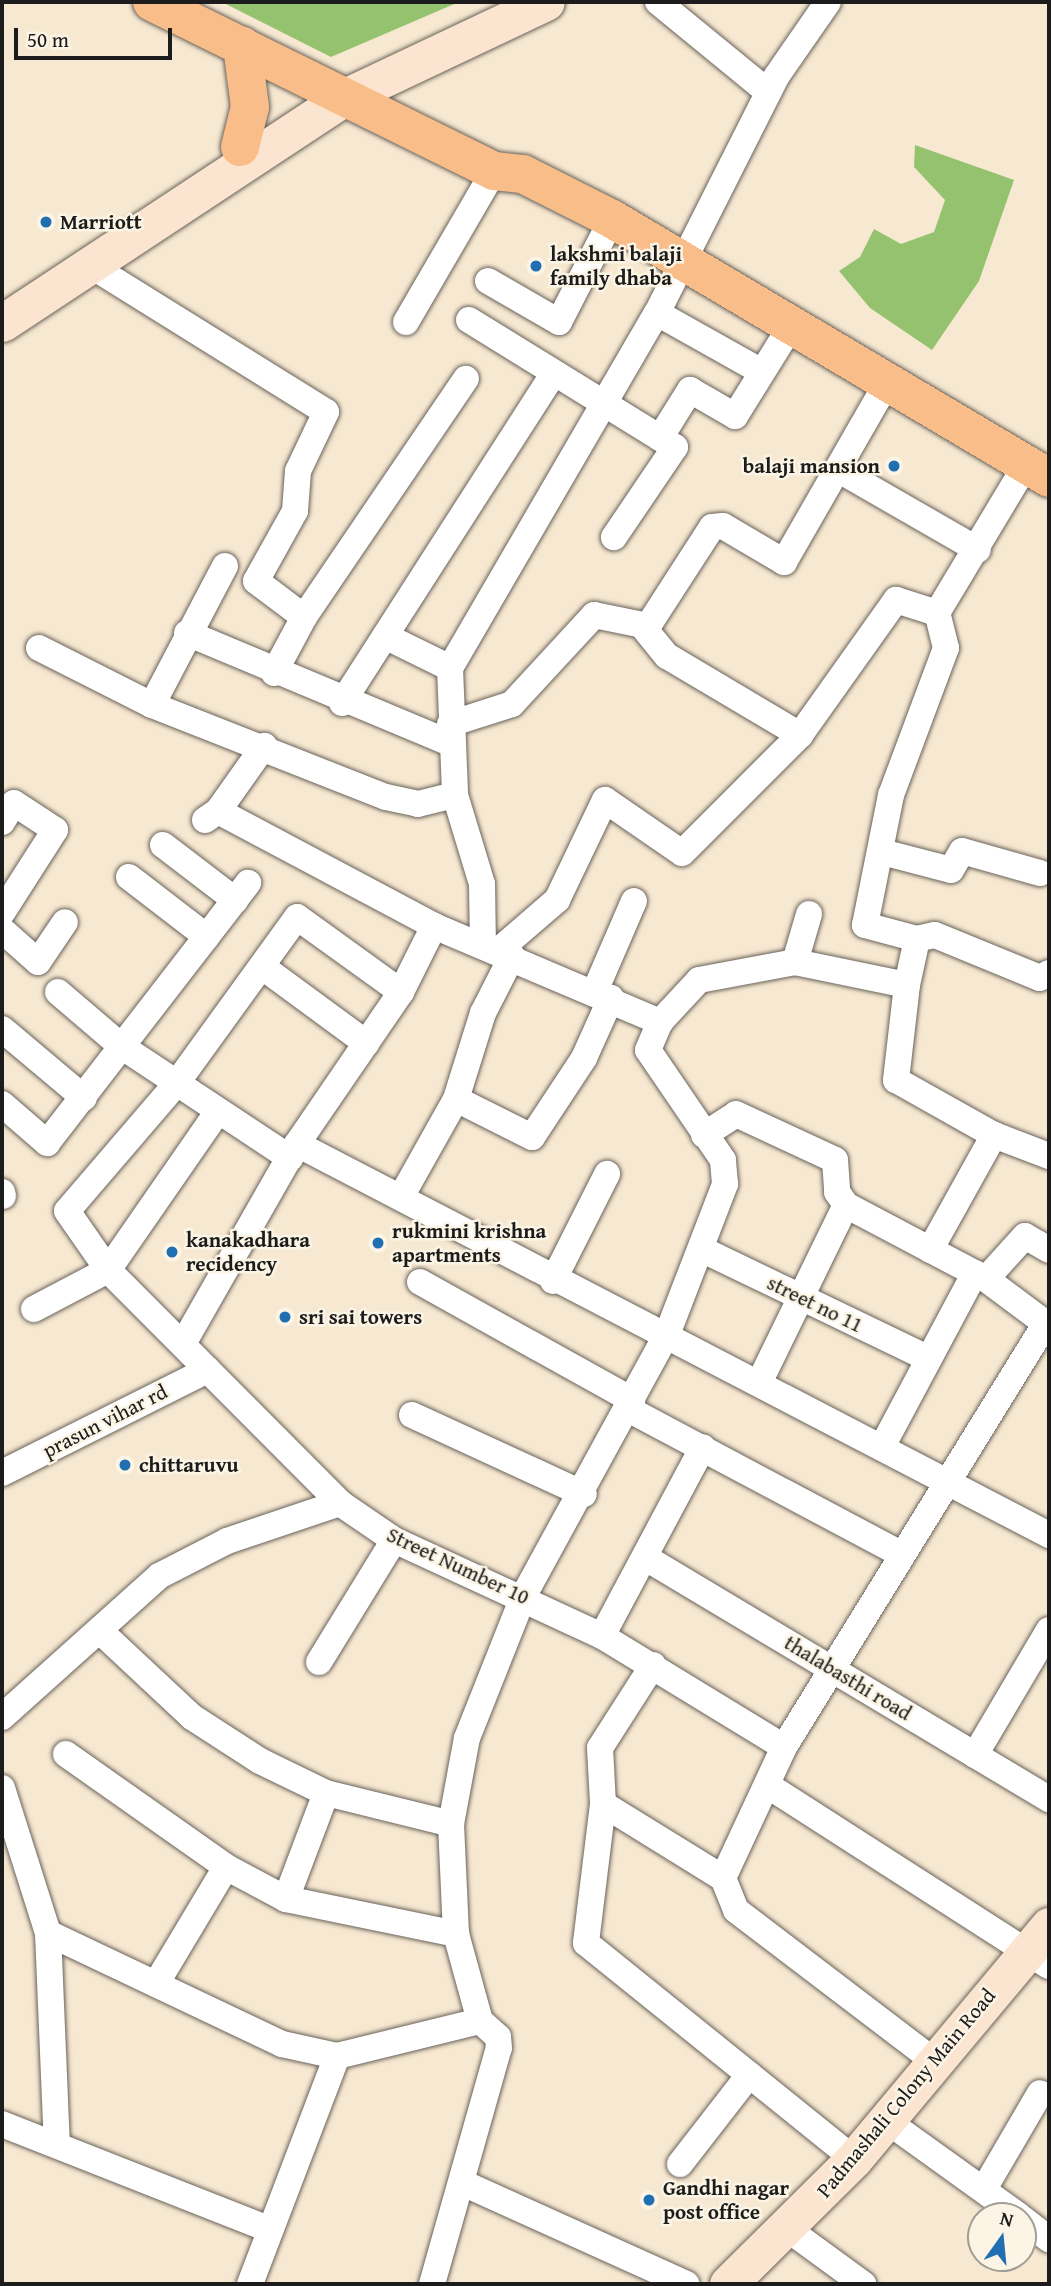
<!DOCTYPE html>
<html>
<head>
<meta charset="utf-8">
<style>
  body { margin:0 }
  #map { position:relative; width:1051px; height:2286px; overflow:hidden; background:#f7e8d1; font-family:"Gentium Book Plus",serif }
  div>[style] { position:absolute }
  .green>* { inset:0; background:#95c26f }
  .roads { filter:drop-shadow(0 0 2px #69635b) drop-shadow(0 0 2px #69635b) }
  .street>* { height:26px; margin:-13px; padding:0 13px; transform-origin:13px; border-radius:13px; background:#fff }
  .secondary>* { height:37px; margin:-18.5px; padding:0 18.5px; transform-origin:18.5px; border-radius:18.5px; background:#fce5d0 }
  .primary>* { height:38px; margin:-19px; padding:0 19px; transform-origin:19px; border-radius:19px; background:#f8bd89 }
  .dots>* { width:19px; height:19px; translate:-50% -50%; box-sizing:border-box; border:4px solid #fcf5e5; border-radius:50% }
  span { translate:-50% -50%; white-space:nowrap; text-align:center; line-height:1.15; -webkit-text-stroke:5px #fcf5e5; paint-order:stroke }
  .poi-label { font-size:21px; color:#1c1c1c; font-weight:700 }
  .left { translate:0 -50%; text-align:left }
  .right { translate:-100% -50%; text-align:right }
  .street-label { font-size:21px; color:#1c1c1c }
  .frame { position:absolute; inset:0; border:4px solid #1c1c1c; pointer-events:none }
  .north { position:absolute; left:967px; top:2202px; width:70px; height:70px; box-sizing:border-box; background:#fcf5e5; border:2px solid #a29e95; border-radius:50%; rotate:15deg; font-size:19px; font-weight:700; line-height:28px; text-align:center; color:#1c1c1c }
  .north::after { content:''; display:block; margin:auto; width:24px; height:32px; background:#1f6fb2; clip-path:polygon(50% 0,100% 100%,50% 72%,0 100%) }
  .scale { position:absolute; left:14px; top:28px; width:158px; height:32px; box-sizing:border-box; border:4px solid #1c1c1c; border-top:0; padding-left:9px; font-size:21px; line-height:24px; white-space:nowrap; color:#1c1c1c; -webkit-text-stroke:5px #fcf5e5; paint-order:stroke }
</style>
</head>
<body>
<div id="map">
  <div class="green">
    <div style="clip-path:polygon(222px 2px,459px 2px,331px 57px)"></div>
    <div style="clip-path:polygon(915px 145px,1014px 180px,979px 281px,932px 350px,870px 308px,839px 271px,860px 257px,874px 229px,901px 244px,934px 232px,945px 200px,914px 167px)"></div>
  </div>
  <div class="roads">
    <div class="street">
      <div style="left:658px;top:2px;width:142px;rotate:39.3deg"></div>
      <div style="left:90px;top:265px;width:278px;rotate:31.9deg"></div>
      <div style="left:326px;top:412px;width:65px;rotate:115.4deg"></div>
      <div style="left:298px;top:471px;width:40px;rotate:94.3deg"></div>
      <div style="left:295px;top:511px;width:80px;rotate:119.1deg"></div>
      <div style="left:256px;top:581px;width:60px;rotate:36.9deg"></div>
      <div style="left:488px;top:281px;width:82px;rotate:30deg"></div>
      <div style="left:559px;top:322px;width:116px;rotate:-62.8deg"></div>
      <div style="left:657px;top:313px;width:120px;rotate:29.3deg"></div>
      <div style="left:469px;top:320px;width:242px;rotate:31.7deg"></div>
      <div style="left:675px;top:447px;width:109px;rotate:124.1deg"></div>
      <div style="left:406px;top:322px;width:175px;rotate:-59.8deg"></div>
      <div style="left:660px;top:438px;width:57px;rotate:-58deg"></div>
      <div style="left:690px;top:390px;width:52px;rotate:30deg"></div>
      <div style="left:735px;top:416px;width:110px;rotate:-58.1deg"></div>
      <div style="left:839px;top:470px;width:160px;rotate:29.9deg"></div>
      <div style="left:644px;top:628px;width:36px;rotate:51deg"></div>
      <div style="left:667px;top:656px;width:155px;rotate:30.7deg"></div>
      <div style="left:187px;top:633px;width:285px;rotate:22.7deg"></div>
      <div style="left:385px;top:636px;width:72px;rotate:26.2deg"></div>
      <div style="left:39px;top:648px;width:127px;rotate:26.8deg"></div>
      <div style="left:152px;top:705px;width:251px;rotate:21.5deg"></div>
      <div style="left:386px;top:797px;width:33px;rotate:12deg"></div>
      <div style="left:418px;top:804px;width:38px;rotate:-14deg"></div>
      <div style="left:450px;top:668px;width:411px;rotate:-59.8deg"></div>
      <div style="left:657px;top:313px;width:264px;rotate:-63.2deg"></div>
      <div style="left:776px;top:77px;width:91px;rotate:-55.3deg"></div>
      <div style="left:450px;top:668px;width:127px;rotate:87.7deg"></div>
      <div style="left:455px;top:795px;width:93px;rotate:73.1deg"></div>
      <div style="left:482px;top:884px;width:61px;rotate:89.1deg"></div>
      <div style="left:274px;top:673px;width:64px;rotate:-61.8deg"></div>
      <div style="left:304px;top:617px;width:288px;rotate:-55.8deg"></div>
      <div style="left:342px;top:703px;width:391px;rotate:-57.3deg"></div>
      <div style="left:152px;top:705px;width:157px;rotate:-62.3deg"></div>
      <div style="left:450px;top:724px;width:65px;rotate:-17.9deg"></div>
      <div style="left:512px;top:704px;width:121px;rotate:-47.3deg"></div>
      <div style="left:594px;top:615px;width:55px;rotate:11.5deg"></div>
      <div style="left:648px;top:626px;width:118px;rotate:-57.1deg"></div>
      <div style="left:712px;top:527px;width:11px;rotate:-5deg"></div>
      <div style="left:723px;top:526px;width:71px;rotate:30.5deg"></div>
      <div style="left:784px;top:562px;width:209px;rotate:-60.1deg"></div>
      <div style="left:218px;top:811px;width:245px;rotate:28deg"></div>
      <div style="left:434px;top:926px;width:246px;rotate:23deg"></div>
      <div style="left:205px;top:820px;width:16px;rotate:-35deg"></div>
      <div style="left:218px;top:811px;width:80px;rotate:-54.7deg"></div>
      <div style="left:2px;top:822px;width:22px;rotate:-58deg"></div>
      <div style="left:14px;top:803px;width:49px;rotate:33.4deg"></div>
      <div style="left:55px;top:830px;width:98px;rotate:122.6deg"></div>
      <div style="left:163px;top:845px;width:91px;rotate:37.4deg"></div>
      <div style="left:882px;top:852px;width:71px;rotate:14.6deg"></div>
      <div style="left:951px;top:870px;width:22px;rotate:-60deg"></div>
      <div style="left:962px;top:851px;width:81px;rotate:15.8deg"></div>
      <div style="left:129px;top:877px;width:98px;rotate:37.6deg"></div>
      <div style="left:2px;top:930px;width:48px;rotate:41.6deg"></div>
      <div style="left:38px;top:962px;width:48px;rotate:-56deg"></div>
      <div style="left:917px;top:939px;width:54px;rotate:-164.9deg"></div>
      <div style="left:865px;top:925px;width:133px;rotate:-78.7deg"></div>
      <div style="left:891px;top:795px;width:157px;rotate:-69.5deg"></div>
      <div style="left:946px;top:648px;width:36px;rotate:-104deg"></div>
      <div style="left:499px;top:950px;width:77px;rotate:-40.8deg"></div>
      <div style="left:557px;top:900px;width:111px;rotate:-64.4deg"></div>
      <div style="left:605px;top:800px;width:93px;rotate:34.5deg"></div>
      <div style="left:682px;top:853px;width:167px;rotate:-45deg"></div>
      <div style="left:800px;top:735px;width:166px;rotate:-54.6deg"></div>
      <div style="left:896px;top:600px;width:43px;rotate:17.6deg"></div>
      <div style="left:937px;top:613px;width:173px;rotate:-59deg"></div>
      <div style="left:795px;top:962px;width:50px;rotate:-73.7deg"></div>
      <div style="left:264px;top:968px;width:127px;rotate:36.3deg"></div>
      <div style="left:907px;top:985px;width:96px;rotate:96.6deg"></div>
      <div style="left:896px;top:1080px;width:112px;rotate:29.3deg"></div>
      <div style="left:994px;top:1135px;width:59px;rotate:20.9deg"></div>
      <div style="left:595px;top:991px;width:98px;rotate:-66.6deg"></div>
      <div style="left:58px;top:992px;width:83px;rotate:40.6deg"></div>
      <div style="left:121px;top:1046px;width:203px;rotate:33.5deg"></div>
      <div style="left:401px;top:992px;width:128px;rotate:-144.2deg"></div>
      <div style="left:297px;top:917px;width:206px;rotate:125.9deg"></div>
      <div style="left:176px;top:1084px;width:167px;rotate:130.6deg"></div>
      <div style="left:67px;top:1211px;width:72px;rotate:55.2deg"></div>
      <div style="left:108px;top:1270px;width:329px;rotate:45.1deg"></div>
      <div style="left:340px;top:1503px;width:65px;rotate:34.4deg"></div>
      <div style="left:394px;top:1540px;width:229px;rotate:24.8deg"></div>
      <div style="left:602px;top:1636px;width:213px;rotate:31.4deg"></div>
      <div style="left:2px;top:1029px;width:107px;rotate:40.1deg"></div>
      <div style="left:456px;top:1099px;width:85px;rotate:26.6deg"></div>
      <div style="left:532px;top:1137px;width:95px;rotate:-56.6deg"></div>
      <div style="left:584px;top:1058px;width:66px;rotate:-65.8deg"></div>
      <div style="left:2px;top:1104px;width:60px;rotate:40.9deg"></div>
      <div style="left:47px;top:1143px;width:329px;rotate:-52.3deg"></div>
      <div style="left:704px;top:1135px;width:38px;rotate:-33deg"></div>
      <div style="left:736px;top:1114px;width:109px;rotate:24.9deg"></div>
      <div style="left:835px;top:1160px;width:32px;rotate:86deg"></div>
      <div style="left:837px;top:1192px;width:16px;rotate:55deg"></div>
      <div style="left:846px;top:1205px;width:158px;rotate:27.9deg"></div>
      <div style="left:986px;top:1279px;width:79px;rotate:36.7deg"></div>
      <div style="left:297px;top:1144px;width:848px;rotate:27.47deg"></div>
      <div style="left:2px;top:1192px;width:4px;rotate:76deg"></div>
      <div style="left:401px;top:1197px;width:112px;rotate:-60.7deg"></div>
      <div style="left:456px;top:1099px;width:90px;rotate:-72.6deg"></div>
      <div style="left:483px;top:1013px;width:64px;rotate:-63deg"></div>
      <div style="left:703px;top:1250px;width:249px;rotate:25.7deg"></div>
      <div style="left:930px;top:1250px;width:132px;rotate:-60.9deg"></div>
      <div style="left:986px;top:1279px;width:58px;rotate:-47.8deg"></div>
      <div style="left:1025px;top:1236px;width:28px;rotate:30deg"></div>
      <div style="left:553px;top:1281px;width:120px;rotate:-63.2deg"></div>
      <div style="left:420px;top:1282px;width:243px;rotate:29.1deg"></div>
      <div style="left:34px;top:1309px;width:84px;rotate:-27.8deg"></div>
      <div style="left:108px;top:1270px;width:190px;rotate:-55.3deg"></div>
      <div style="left:184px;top:1342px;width:228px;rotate:-60.3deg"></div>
      <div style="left:297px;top:1144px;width:184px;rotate:-55.6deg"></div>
      <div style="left:401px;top:992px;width:74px;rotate:-63.4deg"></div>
      <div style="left:760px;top:1381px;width:196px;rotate:-64deg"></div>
      <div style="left:628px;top:1409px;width:309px;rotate:28deg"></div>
      <div style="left:412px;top:1415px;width:189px;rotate:24.7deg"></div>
      <div style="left:883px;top:1445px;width:195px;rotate:-61.9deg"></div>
      <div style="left:2px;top:1473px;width:230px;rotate:-26.6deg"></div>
      <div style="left:646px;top:1558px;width:470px;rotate:30.9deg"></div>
      <div style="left:100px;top:1631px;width:126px;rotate:43.1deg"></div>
      <div style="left:192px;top:1717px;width:81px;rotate:32.9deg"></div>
      <div style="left:260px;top:1761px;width:73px;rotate:25.9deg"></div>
      <div style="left:326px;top:1793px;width:129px;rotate:13.9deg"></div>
      <div style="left:602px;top:1636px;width:214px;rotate:-61.9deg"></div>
      <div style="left:319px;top:1662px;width:143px;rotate:-58.4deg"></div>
      <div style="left:653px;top:1665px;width:98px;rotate:122.6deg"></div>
      <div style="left:600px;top:1748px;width:56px;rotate:86.9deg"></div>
      <div style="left:603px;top:1804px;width:140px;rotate:97deg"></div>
      <div style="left:586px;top:1943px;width:344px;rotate:38.9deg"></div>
      <div style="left:2px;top:1717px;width:211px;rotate:-41.9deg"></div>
      <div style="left:159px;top:1576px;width:76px;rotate:-27.2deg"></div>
      <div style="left:227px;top:1541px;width:119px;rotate:-18.6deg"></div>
      <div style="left:66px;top:1754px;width:196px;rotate:35.2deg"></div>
      <div style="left:226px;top:1867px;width:68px;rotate:28.1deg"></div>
      <div style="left:286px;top:1899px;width:174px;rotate:11.6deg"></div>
      <div style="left:975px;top:1755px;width:145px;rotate:-59.4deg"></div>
      <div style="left:767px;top:1785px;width:335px;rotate:32.7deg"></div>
      <div style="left:2px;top:1788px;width:152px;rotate:72.4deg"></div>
      <div style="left:48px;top:1933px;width:259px;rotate:25.4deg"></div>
      <div style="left:282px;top:2044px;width:56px;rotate:12.3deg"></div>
      <div style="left:337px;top:2056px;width:147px;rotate:-13.8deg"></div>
      <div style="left:603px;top:1804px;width:141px;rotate:31.7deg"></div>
      <div style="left:286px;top:1899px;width:113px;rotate:-69.3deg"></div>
      <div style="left:48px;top:1933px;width:211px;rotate:87.6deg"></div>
      <div style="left:156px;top:1984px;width:136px;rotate:-59.1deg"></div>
      <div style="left:934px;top:2061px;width:249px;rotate:-142.7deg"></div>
      <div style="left:736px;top:1910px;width:35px;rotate:-112deg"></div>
      <div style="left:723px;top:1878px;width:145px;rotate:-65deg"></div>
      <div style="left:784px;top:1747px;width:498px;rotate:-58.3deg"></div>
      <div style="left:887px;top:2121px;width:163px;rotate:35.7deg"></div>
      <div style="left:2px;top:2124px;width:286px;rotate:21.5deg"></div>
      <div style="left:680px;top:2164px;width:113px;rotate:-52.2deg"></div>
      <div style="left:465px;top:2184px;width:243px;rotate:24.3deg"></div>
      <div style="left:984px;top:2189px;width:111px;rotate:-59.7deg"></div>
      <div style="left:1023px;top:2219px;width:33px;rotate:38deg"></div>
      <div style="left:789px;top:2230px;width:92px;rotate:36.1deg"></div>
      <div style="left:250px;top:2284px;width:244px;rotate:-69.1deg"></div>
      <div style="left:432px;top:2284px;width:245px;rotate:-74.2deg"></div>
      <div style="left:499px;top:2048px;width:11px;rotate:-95deg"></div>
      <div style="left:498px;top:2037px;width:24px;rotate:-138deg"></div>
      <div style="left:480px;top:2021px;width:90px;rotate:-105.4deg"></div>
      <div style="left:456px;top:1934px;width:110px;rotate:-92.6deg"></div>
      <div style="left:451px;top:1824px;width:87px;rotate:-79.5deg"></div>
      <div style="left:467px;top:1738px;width:154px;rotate:-68.3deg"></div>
      <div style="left:524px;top:1595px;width:300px;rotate:-61.3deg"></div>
      <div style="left:668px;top:1332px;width:159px;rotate:-68.9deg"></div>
      <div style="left:725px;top:1184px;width:24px;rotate:-95deg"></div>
      <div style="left:723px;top:1160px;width:133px;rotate:-124.3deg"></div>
      <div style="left:648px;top:1050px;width:30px;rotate:-67deg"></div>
      <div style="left:660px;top:1022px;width:57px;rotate:-47.1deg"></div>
      <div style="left:699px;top:980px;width:98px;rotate:-10.6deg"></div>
      <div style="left:795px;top:962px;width:114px;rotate:11.6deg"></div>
      <div style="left:907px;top:985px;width:47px;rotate:-77.7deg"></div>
      <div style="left:917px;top:939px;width:18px;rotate:-13deg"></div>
      <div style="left:935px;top:935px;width:113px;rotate:22.3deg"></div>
      <div style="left:1040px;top:978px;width:10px;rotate:-29deg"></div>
    </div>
    <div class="secondary">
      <div style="left:2px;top:323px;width:411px;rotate:-33.4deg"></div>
      <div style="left:345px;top:97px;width:222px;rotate:-25.3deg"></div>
      <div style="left:728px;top:2284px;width:177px;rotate:-44.8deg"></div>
      <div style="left:854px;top:2159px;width:304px;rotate:-50.1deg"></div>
    </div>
    <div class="primary">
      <div style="left:152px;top:2px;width:381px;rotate:26.3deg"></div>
      <div style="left:494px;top:171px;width:29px;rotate:6deg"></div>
      <div style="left:523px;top:174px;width:100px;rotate:26.8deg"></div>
      <div style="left:612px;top:219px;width:508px;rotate:30.65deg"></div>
      <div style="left:240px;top:147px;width:41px;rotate:-76deg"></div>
      <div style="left:250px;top:107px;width:62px;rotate:-97.5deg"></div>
    </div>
  </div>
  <div class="dots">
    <div style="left:46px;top:222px;background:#1f6fb2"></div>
    <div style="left:536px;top:266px;background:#1f6fb2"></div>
    <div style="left:894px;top:466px;background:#1f6fb2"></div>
    <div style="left:378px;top:1243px;background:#1f6fb2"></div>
    <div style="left:172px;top:1252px;background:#1f6fb2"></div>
    <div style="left:285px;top:1317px;background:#1f6fb2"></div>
    <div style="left:125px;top:1465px;background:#1f6fb2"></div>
    <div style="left:649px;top:2200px;background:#1f6fb2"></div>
  </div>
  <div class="poi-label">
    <span class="left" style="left:60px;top:222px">Marriott</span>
    <span class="left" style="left:550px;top:266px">lakshmi balaji<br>family dhaba</span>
    <span class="right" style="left:880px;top:466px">balaji mansion</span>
    <span class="left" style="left:392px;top:1243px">rukmini krishna<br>apartments</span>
    <span class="left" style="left:186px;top:1252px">kanakadhara<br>recidency</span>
    <span class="left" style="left:299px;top:1317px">sri sai towers</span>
    <span class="left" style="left:139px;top:1465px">chittaruvu</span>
    <span class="left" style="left:663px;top:2200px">Gandhi nagar<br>post office</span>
  </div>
  <div class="street-label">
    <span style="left:815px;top:1304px;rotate:26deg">street no 11</span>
    <span style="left:105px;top:1421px;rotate:-27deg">prasun vihar rd</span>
    <span style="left:458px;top:1566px;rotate:25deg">Street Number 10</span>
    <span style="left:848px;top:1678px;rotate:31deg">thalabasthi road</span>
    <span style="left:906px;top:2093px;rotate:-50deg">Padmashali Colony Main Road</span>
  </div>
  <div class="frame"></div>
  <div class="north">N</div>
  <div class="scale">50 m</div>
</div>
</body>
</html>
